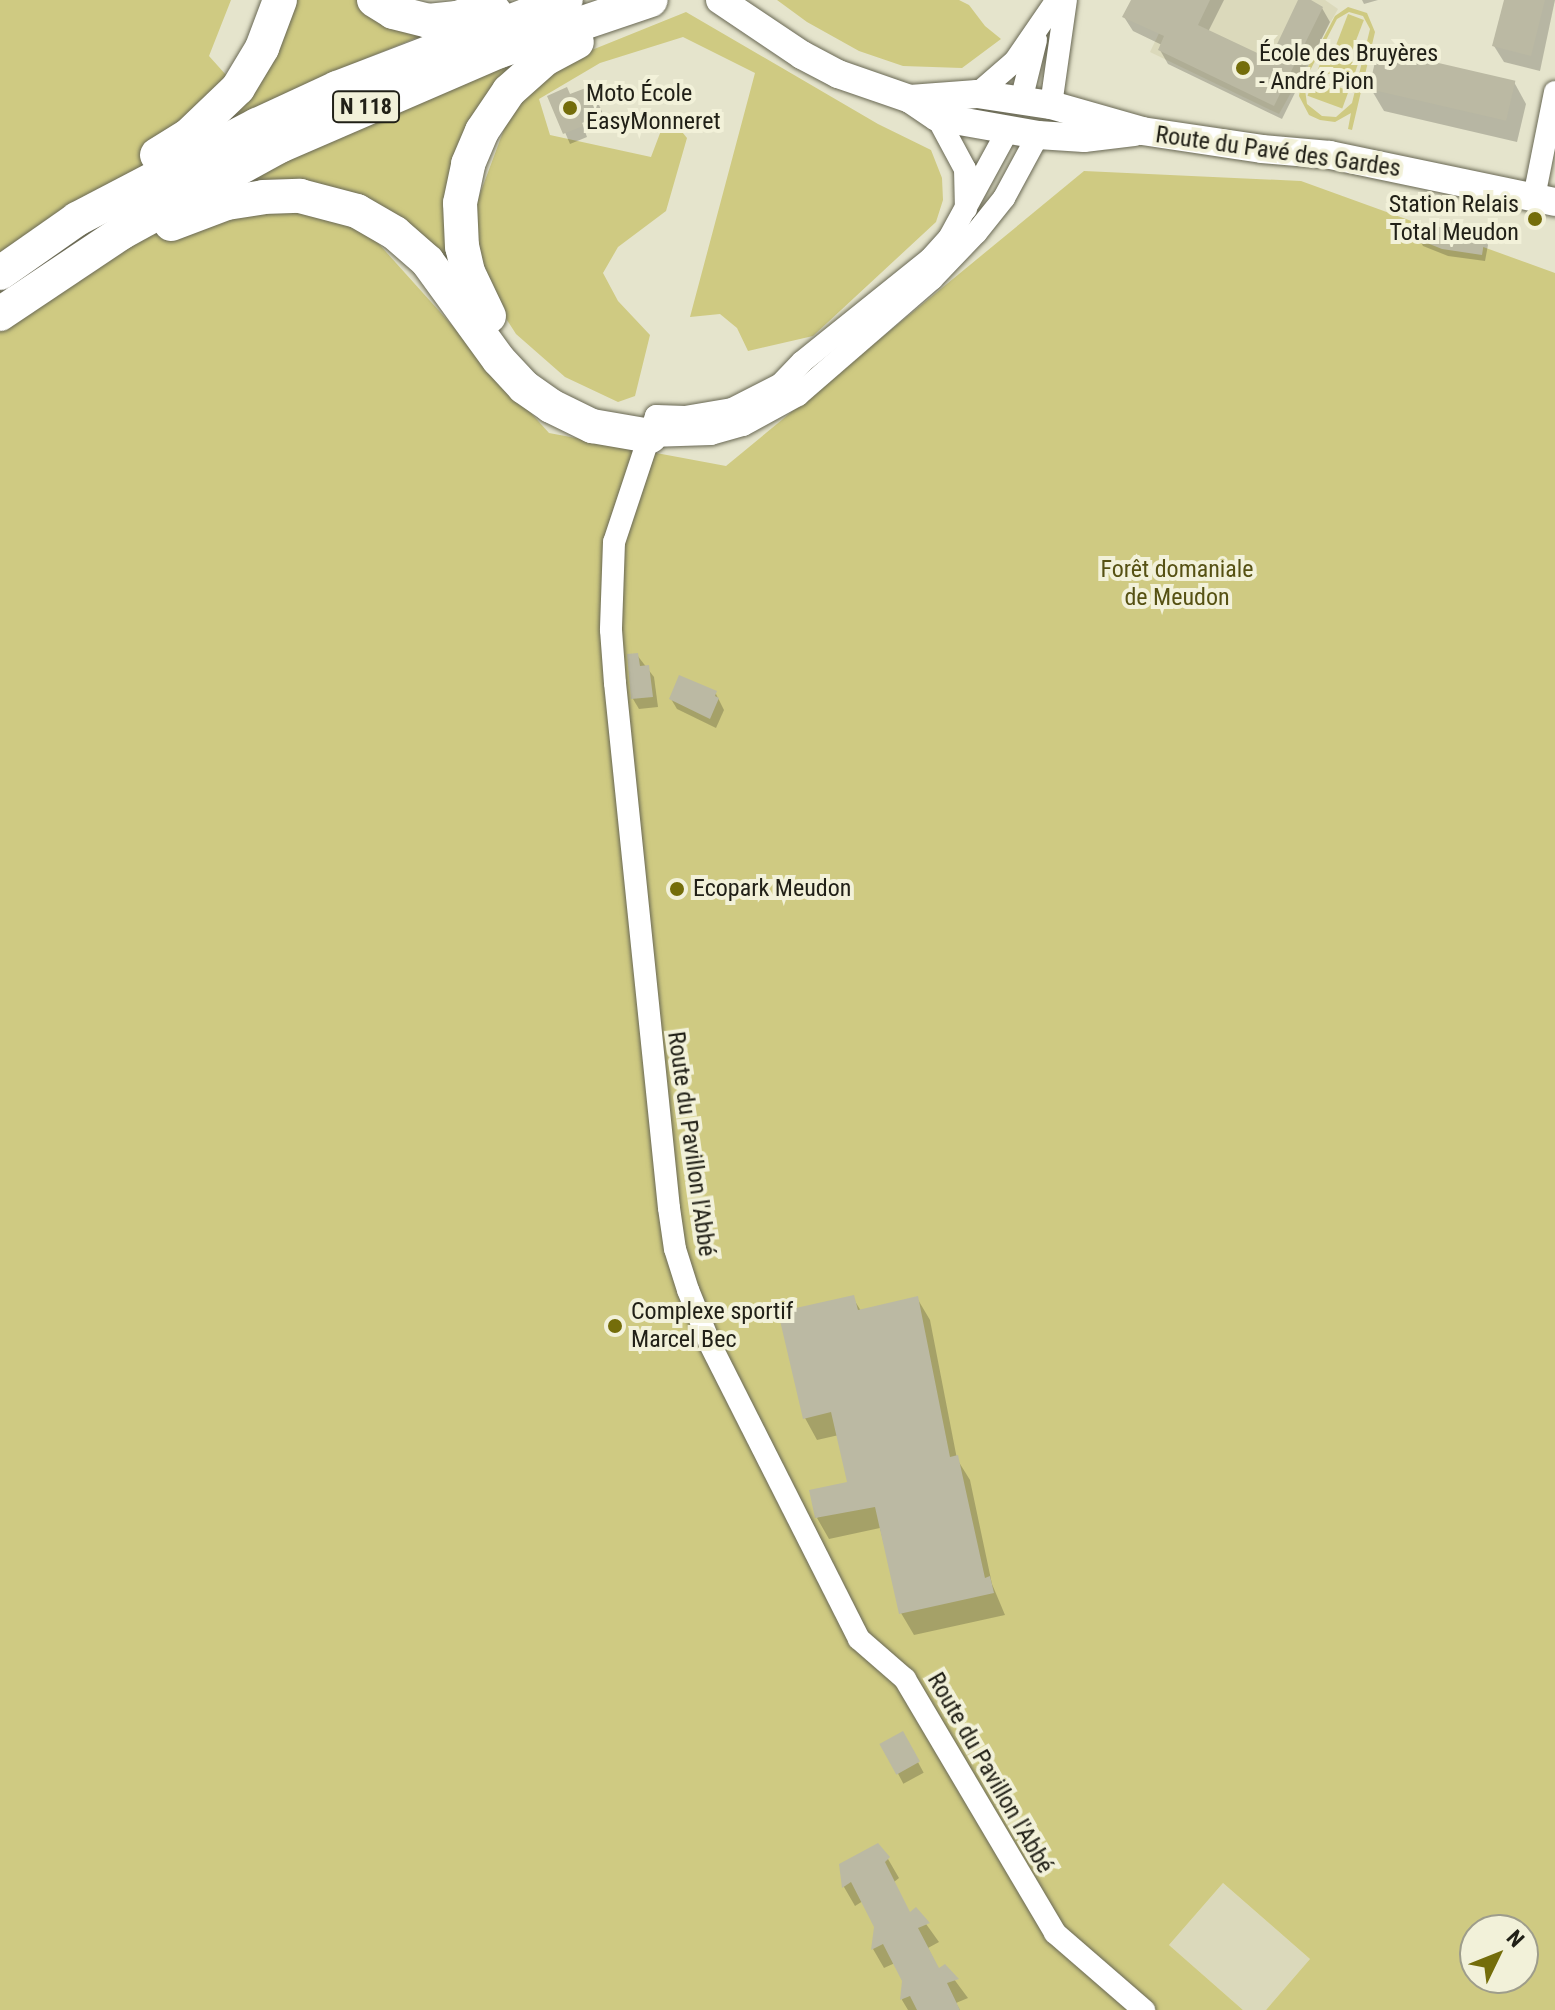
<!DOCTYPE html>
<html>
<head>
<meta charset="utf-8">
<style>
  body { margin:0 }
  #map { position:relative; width:1555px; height:2010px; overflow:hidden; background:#e5e4cc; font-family:"Roboto Condensed",sans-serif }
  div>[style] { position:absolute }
  .built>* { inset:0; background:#dbd9bb }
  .green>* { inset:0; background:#cfca82; transform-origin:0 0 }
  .shadow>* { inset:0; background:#0003; transform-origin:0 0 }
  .building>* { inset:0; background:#bbb9a3; transform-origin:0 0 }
  .roads { filter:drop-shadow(0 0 2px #686753) drop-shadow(0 0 2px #686753) }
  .minor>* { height:22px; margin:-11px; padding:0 11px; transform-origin:11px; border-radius:11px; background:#fff }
  .major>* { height:28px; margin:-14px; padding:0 14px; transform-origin:14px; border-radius:14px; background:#fff }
  .highway>* { height:34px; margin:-17px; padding:0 17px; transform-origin:17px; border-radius:17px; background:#fff }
  .dots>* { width:22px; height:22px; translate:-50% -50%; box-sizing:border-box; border:4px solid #f2f1d9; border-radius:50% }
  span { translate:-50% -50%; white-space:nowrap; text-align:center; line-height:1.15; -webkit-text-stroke:8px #f2f1d9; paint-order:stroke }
  .shield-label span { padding:2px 6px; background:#f2f1d9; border:2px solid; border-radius:6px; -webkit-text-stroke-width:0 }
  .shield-label { font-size:22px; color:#212017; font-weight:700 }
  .poi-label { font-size:24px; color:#212017 }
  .left { translate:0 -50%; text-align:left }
  .right { translate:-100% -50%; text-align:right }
  .street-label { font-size:24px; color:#212017 }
  .park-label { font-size:24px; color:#565113 }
  .north { position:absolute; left:1459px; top:1914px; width:80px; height:80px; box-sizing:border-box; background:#f2f1d9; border:2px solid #9e9d8b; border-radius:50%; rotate:47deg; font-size:22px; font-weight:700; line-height:32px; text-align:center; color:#212017 }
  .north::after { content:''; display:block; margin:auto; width:28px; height:36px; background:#746d0a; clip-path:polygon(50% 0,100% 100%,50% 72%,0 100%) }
</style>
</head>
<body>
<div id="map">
  <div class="built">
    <div style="clip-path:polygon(1175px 0,1325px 0,1338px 9px,1279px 114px,1150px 52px)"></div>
    <div style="clip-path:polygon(1223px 1883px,1310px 1959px,1266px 2010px,1243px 2010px,1169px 1945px)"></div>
  </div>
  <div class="green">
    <div style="clip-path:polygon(evenodd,0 0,231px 0,209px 56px,244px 95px,291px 0,357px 0,361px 5px,438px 29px,362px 60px,536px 51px,477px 116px,466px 293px,333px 193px,549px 433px,726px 466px,1084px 171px,1301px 181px,1555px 273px,1555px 2010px,1266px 2010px,1310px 1959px,1223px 1883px,1169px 1945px,1243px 2010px,0 2010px,0 0,1475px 1930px,1523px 1930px,1523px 1978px,1475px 1978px,1475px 1930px)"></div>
    <div style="clip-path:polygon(777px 0,959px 0,969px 5px,985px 26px,1001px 39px,962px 68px,903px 66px,859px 51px,807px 22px)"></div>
    <div style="clip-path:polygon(evenodd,1348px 7px,1367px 13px,1375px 32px,1352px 130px,1348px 129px,1351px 113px,1335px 122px,1320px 120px,1309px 115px,1299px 96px,1302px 78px,1335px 16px,1348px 7px,1349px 12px,1363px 16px,1370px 29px,1352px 103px,1336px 117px,1322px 116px,1307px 104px,1304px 82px,1337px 19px,1349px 12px)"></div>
    <div style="clip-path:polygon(686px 12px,878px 124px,931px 150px,942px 178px,943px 200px,936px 222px,813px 336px,748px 351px,737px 328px,720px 314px,690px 317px,755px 73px,683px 37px,600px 63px,539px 99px,550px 135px,651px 157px,662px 128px,678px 127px,687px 138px,666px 211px,618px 247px,603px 273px,618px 301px,650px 335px,635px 396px,618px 402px,565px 377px,516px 334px,487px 289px,477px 251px,474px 210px,510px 113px,535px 87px,572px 58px)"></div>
    <div style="left:1348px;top:14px;width:17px;height:34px;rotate:21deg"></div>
    <div style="left:1324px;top:52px;width:36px;height:19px;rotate:19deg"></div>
    <div style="left:1314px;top:78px;width:37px;height:19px;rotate:20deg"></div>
  </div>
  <div class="shadow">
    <div style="clip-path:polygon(1144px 0,1224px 0,1208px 32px,1271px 62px,1301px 0,1322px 8px,1330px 22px,1282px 119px,1168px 64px,1160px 50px,1162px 45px,1133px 31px,1124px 17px)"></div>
    <div style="clip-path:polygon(1362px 0,1378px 0,1364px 4px)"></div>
    <div style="clip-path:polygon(1506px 0,1555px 0,1540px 71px,1504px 62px,1494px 46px)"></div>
    <div style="clip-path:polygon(1514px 82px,1526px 104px,1517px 142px,1384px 111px,1371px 89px)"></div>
    <div style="clip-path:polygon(550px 97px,596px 98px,603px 114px,582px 123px,587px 137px,570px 144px)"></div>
    <div style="clip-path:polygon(1484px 238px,1488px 245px,1485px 261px,1448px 256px,1423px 246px,1419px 239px)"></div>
    <div style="clip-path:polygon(637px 655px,654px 677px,658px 707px,639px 709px,633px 699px)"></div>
    <div style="clip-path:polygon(715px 692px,724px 710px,716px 728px,677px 709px,671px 699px)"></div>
    <div style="clip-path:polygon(853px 1298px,861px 1311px,917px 1298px,930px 1320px,957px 1459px,970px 1480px,992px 1584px,1005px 1615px,914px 1635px,901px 1613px,880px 1528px,829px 1539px,817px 1518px,849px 1483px,839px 1435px,817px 1440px,805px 1418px)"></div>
    <div style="left:903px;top:1734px;width:44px;height:23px;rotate:62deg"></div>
    <div style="clip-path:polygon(888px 1859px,899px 1878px,894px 1882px,910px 1914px,916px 1910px,939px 1942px,928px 1948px,939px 1970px,945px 1967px,968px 1998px,956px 2003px,960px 2010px,908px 2010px,902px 2000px,904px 1980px,895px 1963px,884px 1968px,873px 1949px,876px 1927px,863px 1901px,855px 1906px,844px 1887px,841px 1865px)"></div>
  </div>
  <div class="building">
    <div style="clip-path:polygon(1131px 0,1210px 0,1198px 25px,1270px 59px,1298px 0,1311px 0,1323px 7px,1274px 106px,1158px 50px,1164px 36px,1122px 17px)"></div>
    <div style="clip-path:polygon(1504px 0,1545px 0,1531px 56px,1492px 46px)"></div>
    <div style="left:1378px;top:49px;width:141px;height:41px;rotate:13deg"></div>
    <div style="clip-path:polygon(591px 86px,599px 103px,578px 112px,583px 126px,563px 134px,547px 96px,567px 87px,570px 94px)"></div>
    <div style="clip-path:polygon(1420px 223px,1485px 236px,1482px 255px,1442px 249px,1417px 239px)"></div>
    <div style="clip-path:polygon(638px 653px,640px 666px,649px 665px,653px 697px,631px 699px,627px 654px)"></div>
    <div style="clip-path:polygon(679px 675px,717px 691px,715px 696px,719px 698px,710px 719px,669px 699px)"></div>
    <div style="clip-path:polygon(854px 1295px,858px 1310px,918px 1296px,950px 1457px,958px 1455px,985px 1578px,990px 1576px,994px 1593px,899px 1614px,875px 1507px,815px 1518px,809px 1490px,847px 1482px,831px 1412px,803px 1419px,778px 1312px)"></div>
    <div style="left:903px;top:1731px;width:35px;height:27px;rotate:61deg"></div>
    <div style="clip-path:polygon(878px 1843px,890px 1857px,885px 1862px,910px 1912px,916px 1907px,930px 1923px,918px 1928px,939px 1968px,945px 1964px,959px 1979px,947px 1983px,960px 2010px,917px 2010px,910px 1996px,900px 2000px,902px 1981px,883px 1944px,871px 1950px,874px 1927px,851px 1882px,842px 1888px,839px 1864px)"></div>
  </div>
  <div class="roads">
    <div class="minor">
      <div style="left:977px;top:94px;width:50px;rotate:-41deg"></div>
      <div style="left:1015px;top:61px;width:74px;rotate:-55.5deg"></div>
      <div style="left:1021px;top:101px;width:63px;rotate:-76.2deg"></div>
      <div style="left:1051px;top:105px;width:106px;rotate:-81.9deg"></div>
      <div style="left:937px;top:117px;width:59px;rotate:61.7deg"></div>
      <div style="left:965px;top:169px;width:40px;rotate:88.6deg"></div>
      <div style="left:1008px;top:130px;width:123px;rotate:118.6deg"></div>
      <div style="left:949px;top:238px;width:28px;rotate:132deg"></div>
      <div style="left:930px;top:259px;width:164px;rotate:141.2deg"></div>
      <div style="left:802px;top:362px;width:30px;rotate:134deg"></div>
      <div style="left:781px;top:384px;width:55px;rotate:153deg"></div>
      <div style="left:732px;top:409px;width:48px;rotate:170.3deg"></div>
      <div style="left:685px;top:417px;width:29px;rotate:-178deg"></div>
      <div style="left:656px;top:416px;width:133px;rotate:108.4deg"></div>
      <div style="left:614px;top:542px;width:88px;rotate:92deg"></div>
      <div style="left:611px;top:630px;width:53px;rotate:85.7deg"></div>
      <div style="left:615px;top:683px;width:528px;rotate:84.13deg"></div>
      <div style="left:669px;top:1208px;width:41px;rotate:81.7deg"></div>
      <div style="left:675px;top:1249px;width:43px;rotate:72.4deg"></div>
      <div style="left:688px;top:1290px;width:58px;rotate:67.8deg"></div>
      <div style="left:710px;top:1344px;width:330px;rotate:63.2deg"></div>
      <div style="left:859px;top:1639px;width:61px;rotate:41deg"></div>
      <div style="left:905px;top:1679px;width:295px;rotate:59.4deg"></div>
      <div style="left:1055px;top:1933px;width:118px;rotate:40.9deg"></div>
      <div style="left:1534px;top:197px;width:107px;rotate:-78.7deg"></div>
      <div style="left:650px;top:436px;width:61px;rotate:-1.9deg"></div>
      <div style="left:711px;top:434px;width:33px;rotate:-16deg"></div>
      <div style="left:743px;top:425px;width:63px;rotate:-28.6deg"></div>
      <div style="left:798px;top:395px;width:177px;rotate:-40.9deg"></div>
      <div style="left:932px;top:279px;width:64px;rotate:-46.3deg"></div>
      <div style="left:976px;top:233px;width:45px;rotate:-51.3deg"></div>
      <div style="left:1004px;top:198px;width:72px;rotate:-61.6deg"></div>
    </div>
    <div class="major">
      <div style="left:720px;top:0;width:99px;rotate:33.9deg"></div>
      <div style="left:802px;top:55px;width:41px;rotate:27.8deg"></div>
      <div style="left:838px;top:74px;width:76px;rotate:19.1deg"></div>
      <div style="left:910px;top:99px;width:32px;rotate:34deg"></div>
      <div style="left:937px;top:117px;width:103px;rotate:10.1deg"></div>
      <div style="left:1038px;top:135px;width:46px;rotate:3.7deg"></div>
      <div style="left:1084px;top:138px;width:50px;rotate:-6.8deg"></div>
      <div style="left:910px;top:99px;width:67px;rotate:-4.3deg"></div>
      <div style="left:977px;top:94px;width:75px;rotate:8.5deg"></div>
      <div style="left:1051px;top:105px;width:95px;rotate:15.9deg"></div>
      <div style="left:1142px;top:131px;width:121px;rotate:8.5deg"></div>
      <div style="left:1262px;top:149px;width:68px;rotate:5deg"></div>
      <div style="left:1330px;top:155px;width:230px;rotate:11.8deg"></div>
    </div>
    <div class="highway">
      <div style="left:374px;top:0;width:22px;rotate:32deg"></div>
      <div style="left:393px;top:12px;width:36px;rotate:14deg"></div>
      <div style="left:428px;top:21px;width:29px;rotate:-6deg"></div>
      <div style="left:457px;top:18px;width:28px;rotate:-19deg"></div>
      <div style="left:483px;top:9px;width:12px;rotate:14deg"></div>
      <div style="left:157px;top:155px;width:38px;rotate:-32deg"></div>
      <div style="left:189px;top:135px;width:68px;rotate:-43.8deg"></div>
      <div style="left:238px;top:88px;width:47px;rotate:-59deg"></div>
      <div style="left:262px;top:48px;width:51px;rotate:-69.4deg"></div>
      <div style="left:171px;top:224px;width:60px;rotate:-20.6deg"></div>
      <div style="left:227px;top:203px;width:36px;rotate:-9deg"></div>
      <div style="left:263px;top:197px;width:37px;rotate:-2deg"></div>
      <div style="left:300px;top:196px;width:59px;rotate:14.7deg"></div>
      <div style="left:357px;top:211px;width:44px;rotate:30.1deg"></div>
      <div style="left:395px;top:233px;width:43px;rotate:41.2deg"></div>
      <div style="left:427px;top:261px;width:122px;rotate:54deg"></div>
      <div style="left:499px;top:360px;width:37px;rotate:47deg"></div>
      <div style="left:524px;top:387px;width:33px;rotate:35deg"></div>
      <div style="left:551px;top:406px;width:46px;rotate:26deg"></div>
      <div style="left:592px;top:426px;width:59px;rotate:9.8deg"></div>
      <div style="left:0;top:273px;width:94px;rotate:-35deg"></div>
      <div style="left:77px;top:219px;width:203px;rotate:-27.6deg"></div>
      <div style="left:257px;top:125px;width:88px;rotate:-24.8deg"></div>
      <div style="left:337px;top:88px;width:245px;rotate:-21deg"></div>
      <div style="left:0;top:314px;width:146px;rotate:-33.8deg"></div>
      <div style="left:121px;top:233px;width:181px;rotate:-28.7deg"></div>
      <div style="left:280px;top:146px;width:240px;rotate:-23.4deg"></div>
      <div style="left:500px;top:51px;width:159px;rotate:-18.7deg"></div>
      <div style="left:489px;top:316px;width:49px;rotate:-115.5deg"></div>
      <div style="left:468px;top:272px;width:26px;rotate:-103deg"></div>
      <div style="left:462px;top:247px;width:44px;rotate:-92.6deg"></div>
      <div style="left:460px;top:203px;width:40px;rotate:-78deg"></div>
      <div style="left:468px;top:164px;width:36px;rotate:-67deg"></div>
      <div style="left:482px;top:131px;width:48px;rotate:-56deg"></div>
      <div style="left:509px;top:91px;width:48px;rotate:-41.6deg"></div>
      <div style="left:545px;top:59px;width:36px;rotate:-28deg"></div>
    </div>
  </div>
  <div class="dots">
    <div style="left:1243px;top:68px;background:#746d0a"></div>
    <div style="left:570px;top:108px;background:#746d0a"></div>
    <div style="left:1535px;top:219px;background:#746d0a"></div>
    <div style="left:677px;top:889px;background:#746d0a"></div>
    <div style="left:615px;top:1326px;background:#746d0a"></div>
  </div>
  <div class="shield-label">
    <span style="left:366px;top:107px">N 118</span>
  </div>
  <div class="poi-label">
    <span class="left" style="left:1259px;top:68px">École des Bruyères<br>- André Pion</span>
    <span class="left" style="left:586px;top:108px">Moto École<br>EasyMonneret</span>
    <span class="right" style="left:1519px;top:219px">Station Relais<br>Total Meudon</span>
    <span class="left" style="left:693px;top:889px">Ecopark Meudon</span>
    <span class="left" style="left:631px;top:1326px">Complexe sportif<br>Marcel Bec</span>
  </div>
  <div class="street-label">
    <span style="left:1278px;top:152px;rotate:8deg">Route du Pavé des Gardes</span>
    <span style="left:691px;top:1144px;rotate:82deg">Route du Pavillon l'Abbé</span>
    <span style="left:990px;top:1773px;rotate:60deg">Route du Pavillon l'Abbé</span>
  </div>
  <div class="park-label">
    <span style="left:1177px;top:584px">Forêt domaniale<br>de Meudon</span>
  </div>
  <div class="north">N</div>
</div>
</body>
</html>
